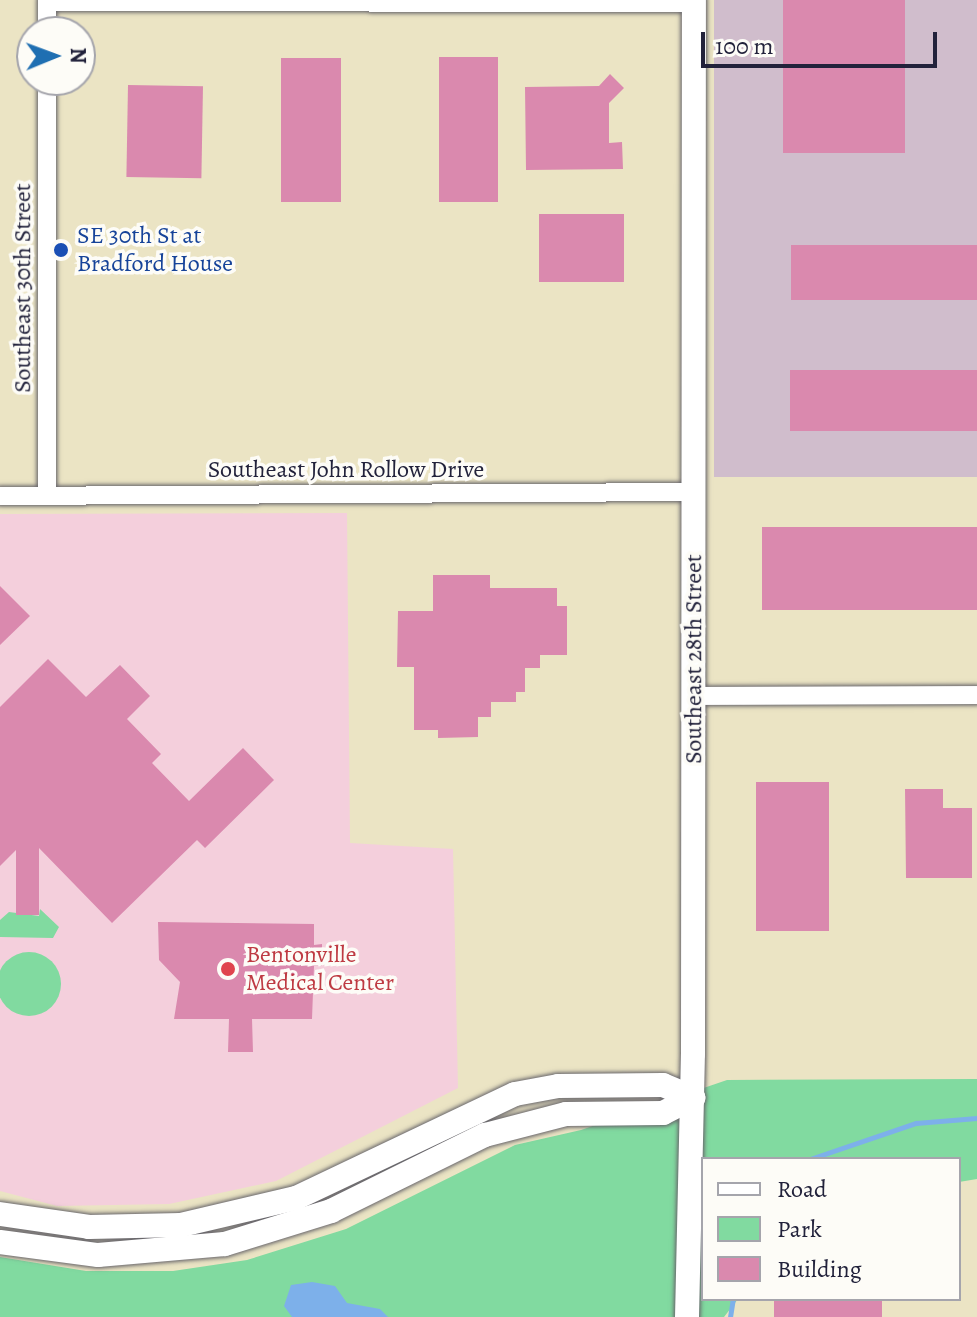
<!DOCTYPE html>
<html>
<head>
<meta charset="utf-8">
<style>
  body { margin:0 }
  #map { position:relative; width:977px; height:1317px; overflow:hidden; background:#ebe4c4; font-family:Alegreya,serif }
  div>[style] { position:absolute }
  .built>* { inset:0; background:#f4cfdc }
  .industrial>* { inset:0; background:#d0bdcc; transform-origin:0 0 }
  .green>* { inset:0; background:#81daa0 }
  .round { border-radius:50% }
  .water>* { inset:0; background:#7db0ea }
  .stream>* { height:5px; margin:-2.5px; padding:0 2.5px; transform-origin:2.5px; border-radius:2.5px; background:#7db0ea }
  .building>* { inset:0; background:#da89ae; transform-origin:0 0 }
  .roads { filter:drop-shadow(0 0 2px #68666b) drop-shadow(0 0 2px #68666b) }
  .minor>* { height:18px; margin:-9px; padding:0 9px; transform-origin:9px; border-radius:9px; background:#fff }
  .secondary>* { height:24px; margin:-12px; padding:0 12px; transform-origin:12px; border-radius:12px; background:#fff }
  .dots>* { width:22px; height:22px; translate:-50% -50%; box-sizing:border-box; border:4px solid #fdfcf7; border-radius:50% }
  span { translate:-50% -50%; white-space:nowrap; text-align:center; line-height:1.15; -webkit-text-stroke:7px #fdfcf7; paint-order:stroke }
  .transit-label { font-size:24px; color:#164399 }
  .left { translate:0 -50%; text-align:left }
  .street-label { font-size:24px; color:#22223b }
  .health-label { font-size:24px; color:#be3a42 }
  .legend { position:absolute; left:701px; top:1157px; width:260px; height:144px; box-sizing:border-box; background:#fdfcf7; border:2px solid #a5a5ac; margin:0; padding:10px 14px; list-style:none; font-size:24px; color:#22223b }
  .legend li { display:flex; align-items:center; gap:16px; height:40px }
  .legend b { width:40px; border:2px solid #a5a5ac }
  .north { position:absolute; left:16px; top:16px; width:80px; height:80px; box-sizing:border-box; background:#fdfcf7; border:2px solid #a5a5ac; border-radius:50%; rotate:89deg; font-size:22px; font-weight:700; line-height:32px; text-align:center; color:#22223b }
  .north::after { content:''; display:block; margin:auto; width:28px; height:36px; background:#1f6fb2; clip-path:polygon(50% 0,100% 100%,50% 72%,0 100%) }
  .scale { position:absolute; left:701px; top:32px; width:236px; height:36px; box-sizing:border-box; border:4px solid #22223b; border-top:0; padding-left:10px; font-size:24px; line-height:28px; white-space:nowrap; color:#22223b; -webkit-text-stroke:6px #fdfcf7; paint-order:stroke }
</style>
</head>
<body>
<div id="map">
  <div class="built">
    <div style="clip-path:polygon(347px 513px,350px 843px,453px 849px,458px 1088px,276px 1181px,169px 1204px,57px 1206px,0 1191px,0 514px)"></div>
  </div>
  <div class="industrial">
    <div style="left:714px;top:0;width:263px;height:477px"></div>
  </div>
  <div class="green">
    <div style="clip-path:polygon(40px 909px,59px 927px,53px 938px,0 937px,0 920px,9px 912px,39px 916px)"></div>
    <div class="round" style="left:-3px;top:952px;width:64px;height:64px"></div>
    <div style="clip-path:polygon(977px 1079px,977px 1179px,959px 1182px,959px 1159px,703px 1159px,703px 1299px,738px 1299px,724px 1317px,0 1317px,0 1257px,86px 1271px,173px 1271px,247px 1260px,346px 1229px,515px 1145px,581px 1130px,727px 1080px)"></div>
  </div>
  <div class="water">
    <div style="clip-path:polygon(312px 1282px,335px 1286px,347px 1303px,380px 1309px,388px 1317px,292px 1317px,284px 1306px,291px 1285px)"></div>
  </div>
  <div class="stream">
    <div style="left:810px;top:1159px;width:112px;rotate:-18.8deg"></div>
    <div style="left:916px;top:1123px;width:61px;rotate:-4.7deg"></div>
    <div style="left:730px;top:1317px;width:18px;rotate:-81deg"></div>
  </div>
  <div class="building">
    <div style="left:783px;top:0;width:122px;height:153px"></div>
    <div style="left:498px;top:57px;width:145px;height:59px;rotate:90deg"></div>
    <div style="left:281px;top:58px;width:60px;height:144px"></div>
    <div style="clip-path:polygon(610px 74px,624px 88px,609px 103px,609px 143px,622px 142px,623px 169px,526px 170px,525px 87px,599px 86px)"></div>
    <div style="left:128px;top:85px;width:75px;height:92px;rotate:1deg"></div>
    <div style="left:539px;top:214px;width:85px;height:68px"></div>
    <div style="left:791px;top:245px;width:186px;height:55px"></div>
    <div style="left:977px;top:370px;width:61px;height:187px;rotate:90deg"></div>
    <div style="left:762px;top:527px;width:215px;height:83px"></div>
    <div style="clip-path:polygon(433px 575px,490px 575px,490px 588px,557px 588px,557px 606px,567px 606px,567px 655px,540px 655px,540px 668px,525px 668px,525px 692px,516px 692px,516px 702px,491px 702px,491px 717px,478px 717px,478px 737px,438px 738px,438px 730px,414px 730px,414px 667px,397px 667px,398px 611px,433px 611px)"></div>
    <div style="clip-path:polygon(0 586px,30px 616px,0 645px)"></div>
    <div style="clip-path:polygon(48px 659px,86px 697px,120px 665px,150px 696px,127px 719px,161px 754px,152px 763px,189px 801px,243px 748px,274px 780px,205px 848px,197px 840px,112px 923px,39px 848px,39px 915px,16px 915px,16px 850px,0 866px,0 707px)"></div>
    <div style="left:756px;top:782px;width:73px;height:149px"></div>
    <div style="clip-path:polygon(905px 789px,943px 789px,943px 808px,972px 808px,972px 878px,906px 878px)"></div>
    <div style="clip-path:polygon(158px 922px,314px 924px,314px 945px,322px 944px,322px 966px,314px 966px,312px 1019px,252px 1019px,253px 1052px,228px 1052px,229px 1019px,174px 1019px,180px 982px,159px 960px)"></div>
    <div style="left:774px;top:1299px;width:108px;height:18px"></div>
  </div>
  <div class="roads">
    <div class="minor">
      <div style="left:47px;top:2px;width:647px;rotate:0.09deg"></div>
      <div style="left:47px;top:32px;width:32px;rotate:-90deg"></div>
      <div style="left:0;top:496px;width:693px;rotate:-0.33deg"></div>
      <div style="left:47px;top:496px;width:416px;rotate:-90deg"></div>
      <div style="left:695px;top:696px;width:282px;rotate:-0.2deg"></div>
    </div>
    <div class="secondary">
      <div style="left:0;top:1214px;width:90px;rotate:8.3deg"></div>
      <div style="left:89px;top:1227px;width:92px;rotate:-1.2deg"></div>
      <div style="left:181px;top:1225px;width:118px;rotate:-13.2deg"></div>
      <div style="left:296px;top:1198px;width:242px;rotate:-25.4deg"></div>
      <div style="left:515px;top:1094px;width:44px;rotate:-10.5deg"></div>
      <div style="left:558px;top:1086px;width:105px;rotate:-0.5deg"></div>
      <div style="left:663px;top:1085px;width:33px;rotate:23deg"></div>
      <div style="left:0;top:1242px;width:99px;rotate:7.6deg"></div>
      <div style="left:98px;top:1255px;width:127px;rotate:-5deg"></div>
      <div style="left:225px;top:1244px;width:111px;rotate:-17.3deg"></div>
      <div style="left:331px;top:1211px;width:172px;rotate:-26.3deg"></div>
      <div style="left:485px;top:1135px;width:84px;rotate:-14.5deg"></div>
      <div style="left:566px;top:1114px;width:97px;rotate:-0.6deg"></div>
      <div style="left:663px;top:1113px;width:34px;rotate:-27deg"></div>
      <div style="left:687px;top:1317px;width:263px;rotate:-88.7deg"></div>
      <div style="left:693px;top:1054px;width:1054px;rotate:-89.95deg"></div>
    </div>
  </div>
  <div class="dots">
    <div style="left:61px;top:250px;background:#1a4fb4"></div>
    <div style="left:228px;top:969px;background:#e0444e"></div>
  </div>
  <div class="transit-label">
    <span class="left" style="left:77px;top:250px">SE 30th St at<br>Bradford House</span>
  </div>
  <div class="street-label">
    <span style="left:23px;top:288px;rotate:-90deg">Southeast 30th Street</span>
    <span style="left:346px;top:470px">Southeast John Rollow Drive</span>
    <span style="left:694px;top:659px;rotate:-90deg">Southeast 28th Street</span>
  </div>
  <div class="health-label">
    <span class="left" style="left:246px;top:969px">Bentonville<br>Medical Center</span>
  </div>
  <ul class="legend">
  <li><b style="height:10px;background:#fff"></b>Road</li>
  <li><b style="height:22px;background:#81daa0"></b>Park</li>
  <li><b style="height:22px;background:#da89ae"></b>Building</li>
  </ul>
  <div class="north">N</div>
  <div class="scale">100 m</div>
</div>
</body>
</html>
